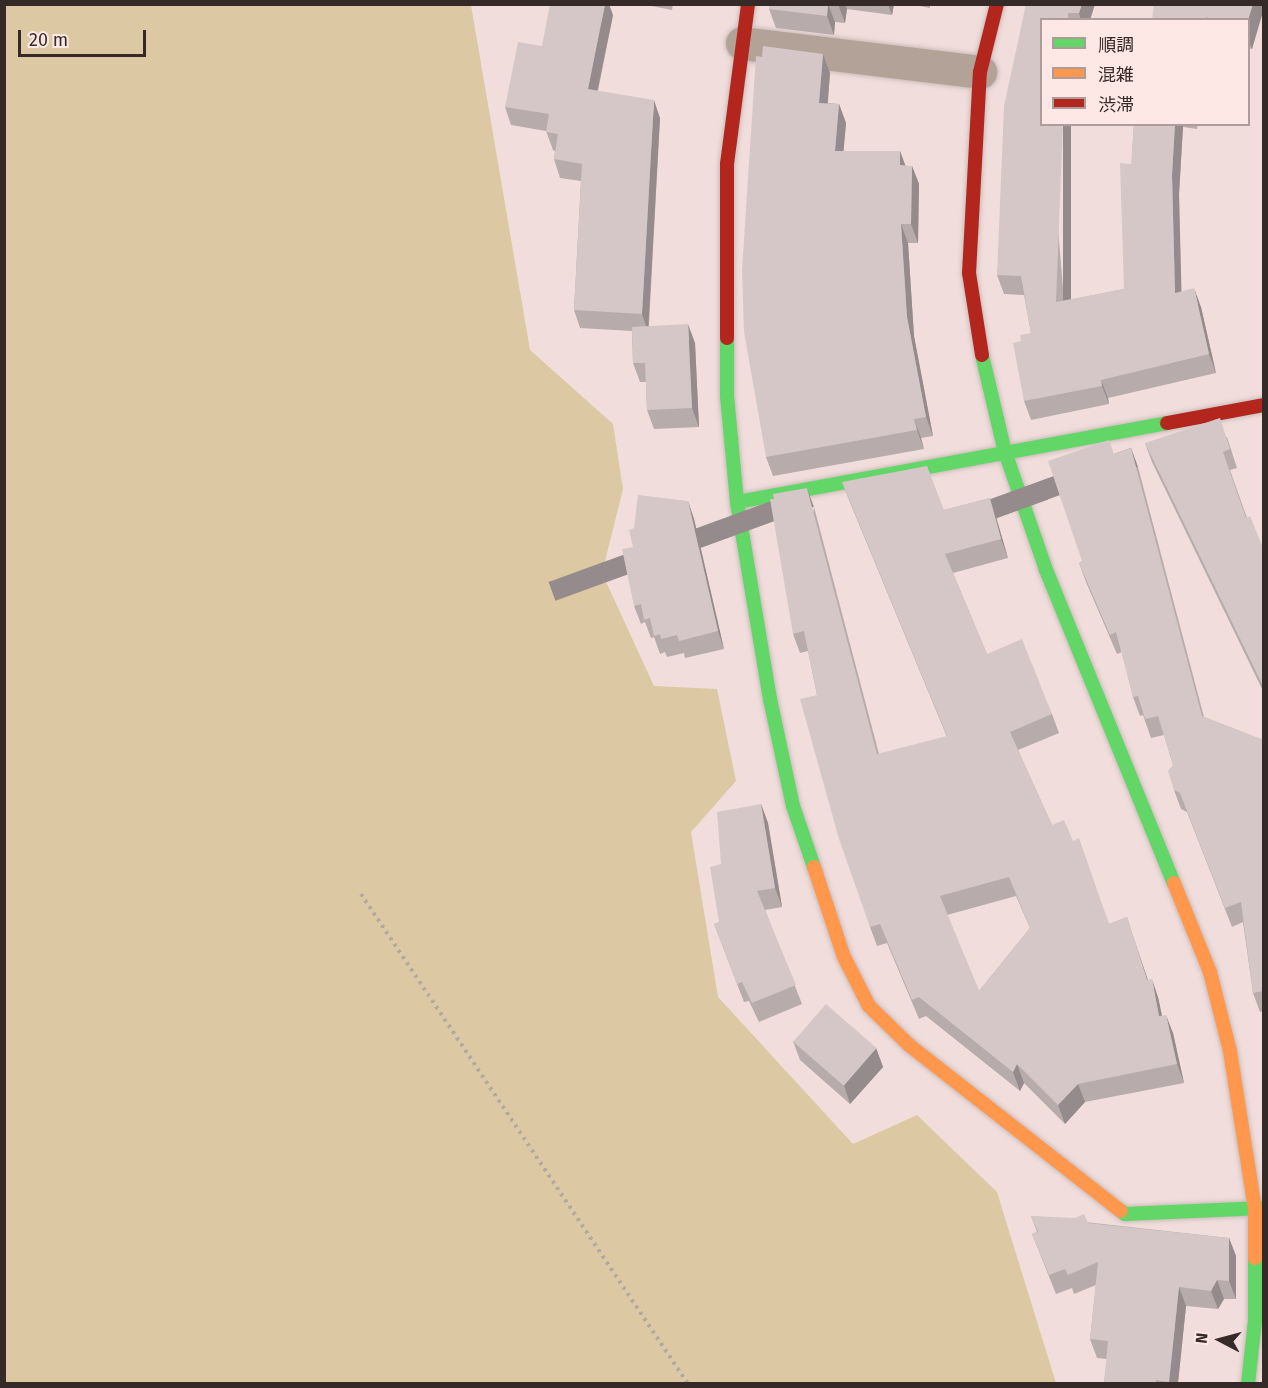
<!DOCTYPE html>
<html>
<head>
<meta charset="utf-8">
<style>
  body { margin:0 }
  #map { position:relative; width:1268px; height:1388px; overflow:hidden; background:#f1dedc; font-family:"Fira Sans","Noto Sans JP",sans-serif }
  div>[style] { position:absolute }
  .green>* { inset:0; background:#dcc8a2 }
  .path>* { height:4px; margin-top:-2px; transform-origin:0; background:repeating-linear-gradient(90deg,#b5a8a0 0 3px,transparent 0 7.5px) }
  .roads { filter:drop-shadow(0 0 2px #cabcba) drop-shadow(0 0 2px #cabcba) }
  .street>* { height:33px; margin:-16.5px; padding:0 16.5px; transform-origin:16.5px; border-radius:16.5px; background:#b2a297 }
  .fast>* { height:14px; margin:-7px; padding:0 7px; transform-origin:7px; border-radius:7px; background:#63d668 }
  .slow>* { height:14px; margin:-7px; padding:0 7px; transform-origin:7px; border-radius:7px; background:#ff974d }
  .jam>* { height:14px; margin:-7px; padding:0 7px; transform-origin:7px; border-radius:7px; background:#b3261e }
  .wall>* { inset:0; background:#b7abac }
  .shaded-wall>* { inset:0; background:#958b8c; transform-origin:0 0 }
  .building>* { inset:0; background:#d5c7c8; transform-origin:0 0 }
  span { translate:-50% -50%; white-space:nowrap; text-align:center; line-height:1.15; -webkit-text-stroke:4.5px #fde8e6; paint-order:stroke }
  .frame { position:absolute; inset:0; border:6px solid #362a28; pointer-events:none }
  .legend { position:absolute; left:1040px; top:18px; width:210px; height:108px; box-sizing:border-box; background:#fde8e6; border:2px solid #ad9c9a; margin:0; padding:8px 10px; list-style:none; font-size:18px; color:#362a28 }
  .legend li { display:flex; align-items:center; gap:12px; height:30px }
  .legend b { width:30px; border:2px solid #ad9c9a }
  .north { position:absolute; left:1190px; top:1310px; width:60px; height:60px; -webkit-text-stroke:4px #fde8e6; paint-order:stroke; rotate:276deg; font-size:16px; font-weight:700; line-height:24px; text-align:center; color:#362a28 }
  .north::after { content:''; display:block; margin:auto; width:21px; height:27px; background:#362a28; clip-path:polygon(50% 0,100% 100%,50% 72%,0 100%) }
  .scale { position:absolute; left:18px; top:30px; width:128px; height:27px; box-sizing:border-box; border:3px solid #362a28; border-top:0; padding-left:8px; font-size:18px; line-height:21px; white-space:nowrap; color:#362a28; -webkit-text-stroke:4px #fde8e6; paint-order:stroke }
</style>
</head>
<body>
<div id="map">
  <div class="green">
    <div style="clip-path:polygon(5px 4px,471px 5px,530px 350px,613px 424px,623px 489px,602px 573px,654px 686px,717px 689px,736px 781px,691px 832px,718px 997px,853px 1144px,917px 1115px,997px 1192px,1056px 1383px,5px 1383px)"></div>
  </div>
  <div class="path">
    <div style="left:361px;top:894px;width:589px;rotate:56.28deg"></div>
  </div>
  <div class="roads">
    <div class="street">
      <div style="left:742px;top:43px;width:240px;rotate:6.9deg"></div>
    </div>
    <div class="fast">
      <div style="left:727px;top:338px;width:58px;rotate:90deg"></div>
      <div style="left:727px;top:396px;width:106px;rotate:84.6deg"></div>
      <div style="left:737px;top:502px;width:437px;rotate:-10.4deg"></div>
      <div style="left:982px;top:355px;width:100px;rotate:76.7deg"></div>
      <div style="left:1005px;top:452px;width:125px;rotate:70.8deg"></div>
      <div style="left:1046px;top:570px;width:338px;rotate:67.8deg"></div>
      <div style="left:737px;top:502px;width:200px;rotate:80.5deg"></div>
      <div style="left:770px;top:699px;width:109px;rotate:77.9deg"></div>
      <div style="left:793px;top:806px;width:65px;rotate:71deg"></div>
      <div style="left:1121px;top:1211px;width:5px;rotate:37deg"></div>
      <div style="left:1125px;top:1214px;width:139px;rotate:-2.5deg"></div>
      <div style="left:1248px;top:1384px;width:63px;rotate:-83.7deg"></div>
      <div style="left:1255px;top:1321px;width:63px;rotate:-90deg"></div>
    </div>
    <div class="slow">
      <div style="left:814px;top:867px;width:95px;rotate:71.6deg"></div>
      <div style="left:844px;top:957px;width:55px;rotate:63deg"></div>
      <div style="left:869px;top:1006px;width:56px;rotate:44.3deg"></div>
      <div style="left:909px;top:1045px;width:269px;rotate:38.1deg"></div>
      <div style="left:1174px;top:883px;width:96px;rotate:68deg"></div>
      <div style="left:1210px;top:972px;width:81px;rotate:75.8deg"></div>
      <div style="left:1230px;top:1051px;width:160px;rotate:81deg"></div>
      <div style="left:1255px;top:1209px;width:49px;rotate:90deg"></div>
    </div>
    <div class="jam">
      <div style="left:727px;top:338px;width:174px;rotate:-90deg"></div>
      <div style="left:727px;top:164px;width:161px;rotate:-82.5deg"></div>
      <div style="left:982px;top:355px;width:83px;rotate:-99deg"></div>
      <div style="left:969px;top:273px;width:201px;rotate:-86.9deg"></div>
      <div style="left:980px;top:72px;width:70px;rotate:-76deg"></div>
      <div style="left:1167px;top:423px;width:99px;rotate:-10.5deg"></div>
    </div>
  </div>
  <div class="wall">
    <div style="clip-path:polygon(641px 4px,673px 4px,672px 10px)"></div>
    <div style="clip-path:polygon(769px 4px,894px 4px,892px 15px,847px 9px,845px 23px,835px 22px,834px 35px,776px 28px,769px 9px)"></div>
    <div style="clip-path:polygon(909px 4px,930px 4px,930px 8px)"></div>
    <div style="clip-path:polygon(1026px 4px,1095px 4px,1090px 20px,1041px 20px,1064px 301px,1124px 289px,1134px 124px,1198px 124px,1197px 129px,1183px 127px,1179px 194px,1181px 291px,1201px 307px,1216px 373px,1108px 398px,1109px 404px,1031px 420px,1024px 401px,1021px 341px,1031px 333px,1024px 295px,1004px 294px,997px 275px)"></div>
    <div style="clip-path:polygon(1263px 4px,1252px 49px,1248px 48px,1248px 20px,1152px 20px)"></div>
    <div style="clip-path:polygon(613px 15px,598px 91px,660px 118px,649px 326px,695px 343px,699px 427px,654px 429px,647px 410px,646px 382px,640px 382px,633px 363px,632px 331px,580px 328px,574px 310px,581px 181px,560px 178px,554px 159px,555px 151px,553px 150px,546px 131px,511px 125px,505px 107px,542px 46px)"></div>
    <div style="clip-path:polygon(823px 54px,830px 73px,828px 103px,839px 104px,846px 123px,843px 151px,900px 151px,905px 166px,912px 166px,919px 184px,918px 243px,908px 243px,914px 336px,933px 436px,921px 438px,924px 449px,773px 476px,766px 457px,762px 57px)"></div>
    <div style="clip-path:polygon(1227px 437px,1237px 468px,1230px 470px,1247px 518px,1263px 548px,1263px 691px,1152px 462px,1145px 443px)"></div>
    <div style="clip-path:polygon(1131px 448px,1138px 467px,1204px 717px,1263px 740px,1263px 1011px,1260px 1012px,1253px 993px,1243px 922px,1232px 927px,1187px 812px,1181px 809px,1174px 790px,1173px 765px,1164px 735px,1151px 738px,1143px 715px,1140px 716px,1133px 697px,1122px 652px,1117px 654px,1086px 582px,1079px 563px,1082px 561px,1114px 454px)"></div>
    <div style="clip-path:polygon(evenodd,842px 482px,944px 510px,990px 498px,996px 517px,1008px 558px,953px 573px,987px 654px,1052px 714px,1059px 733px,1018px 750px,1052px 825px,1073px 841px,1109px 924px,1127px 917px,1147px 979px,1158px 997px,1162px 1016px,1173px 1033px,1184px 1083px,1085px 1102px,1065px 1124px,1024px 1083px,1020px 1091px,926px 1016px,919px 1019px,887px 943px,877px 946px,870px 927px,817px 695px,808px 651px,800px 653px,793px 634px,814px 507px,879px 754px,947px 737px,849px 500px,842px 482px,1016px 896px,1030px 928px,979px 991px,947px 915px,1016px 896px)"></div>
    <div style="clip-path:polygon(688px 501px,694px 519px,724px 649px,685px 658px,684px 653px,667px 657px,665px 652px,660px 654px,654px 637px,651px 638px,645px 622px,641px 624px,634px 606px,634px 528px)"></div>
    <div style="clip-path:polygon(761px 804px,768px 823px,782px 907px,765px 910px,802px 1004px,759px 1022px,749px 1001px,744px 1002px,714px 924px,719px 922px,721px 864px)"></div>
    <div style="clip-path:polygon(793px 1041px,876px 1048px,883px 1067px,850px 1104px,800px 1060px)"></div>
    <div style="clip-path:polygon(1031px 1216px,1229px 1238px,1236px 1256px,1236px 1299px,1224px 1299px,1218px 1309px,1186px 1306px,1178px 1383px,1104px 1383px,1107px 1359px,1097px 1358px,1090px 1339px,1096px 1285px,1074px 1294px,1072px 1288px,1056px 1294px,1032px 1234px,1037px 1232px)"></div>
  </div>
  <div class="shaded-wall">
    <div style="clip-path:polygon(605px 4px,609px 4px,613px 15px,594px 107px,588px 89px)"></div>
    <div style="clip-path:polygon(828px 4px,835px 22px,834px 35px,827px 16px)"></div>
    <div style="clip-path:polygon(838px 4px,845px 4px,847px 9px,845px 23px)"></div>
    <div style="clip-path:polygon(888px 4px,894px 4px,892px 15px)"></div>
    <div style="clip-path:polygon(1082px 4px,1095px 4px,1090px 20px,1081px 20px,1079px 13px)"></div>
    <div style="clip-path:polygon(1253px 4px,1263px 4px,1263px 12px,1252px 49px,1248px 40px,1248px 20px)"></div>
    <div style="clip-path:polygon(823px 54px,830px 73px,826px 121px,819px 103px)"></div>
    <div style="clip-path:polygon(654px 100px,660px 118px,648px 332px,642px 314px)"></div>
    <div style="clip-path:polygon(839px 104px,846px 123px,842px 170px,835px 151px)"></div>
    <div style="left:1063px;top:124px;width:8px;height:178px"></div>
    <div style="clip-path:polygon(1175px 124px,1182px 124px,1183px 127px,1179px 194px,1182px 312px,1175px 293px,1172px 175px)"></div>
    <div style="clip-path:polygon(900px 151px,907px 170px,900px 165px)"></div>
    <div style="clip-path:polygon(912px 166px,919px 184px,918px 243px,911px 224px)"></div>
    <div style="clip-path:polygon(901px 224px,908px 243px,914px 336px,933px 436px,926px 417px,907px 317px)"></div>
    <div style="clip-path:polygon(1194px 288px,1201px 307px,1216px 373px,1209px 354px)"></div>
    <div style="clip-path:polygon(688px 324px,695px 343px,699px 427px,692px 408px)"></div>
    <div style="clip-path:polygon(1101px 380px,1108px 398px,1109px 404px,1102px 386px)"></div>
    <div style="clip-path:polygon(914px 419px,921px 438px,924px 449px,917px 430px)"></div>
    <div style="left:1131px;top:448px;width:20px;height:277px;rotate:70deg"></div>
    <div style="left:807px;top:488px;width:20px;height:275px;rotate:70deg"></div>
    <div style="clip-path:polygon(990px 498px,996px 517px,1008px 558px,1001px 539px)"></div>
    <div style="clip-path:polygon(688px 501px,694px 519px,724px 649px,718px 631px)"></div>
    <div style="clip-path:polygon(761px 804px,768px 823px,782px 907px,775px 888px)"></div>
    <div style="clip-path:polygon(1127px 917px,1133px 936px,1154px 998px,1147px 980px)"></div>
    <div style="clip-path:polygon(1152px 979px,1158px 997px,1166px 1035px,1159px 1016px)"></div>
    <div style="clip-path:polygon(1166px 1015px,1173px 1033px,1184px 1083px,1177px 1064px)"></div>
    <div style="clip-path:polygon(876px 1048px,883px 1067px,850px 1104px,844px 1085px)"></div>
    <div style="clip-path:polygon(1017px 1064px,1024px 1083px,1020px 1091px,1013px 1072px)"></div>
    <div style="clip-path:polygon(1078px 1084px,1085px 1102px,1065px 1124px,1058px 1105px)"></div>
    <div style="clip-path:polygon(1229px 1238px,1236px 1256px,1236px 1299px,1229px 1281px)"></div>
    <div style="clip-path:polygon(1217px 1280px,1224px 1299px,1218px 1309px,1211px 1291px)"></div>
    <div style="clip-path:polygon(1179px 1287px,1186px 1306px,1178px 1383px,1170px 1383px,1169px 1382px)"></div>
  </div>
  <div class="building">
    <div style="clip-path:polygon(550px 4px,605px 4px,588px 89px,654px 100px,642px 314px,574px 310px,582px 164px,554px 159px,558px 134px,546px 132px,549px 114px,505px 107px,518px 42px,542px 46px)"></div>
    <div style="clip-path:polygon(769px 4px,828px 4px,827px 16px,769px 9px)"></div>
    <div style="clip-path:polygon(1026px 4px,1082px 4px,1079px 13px,1068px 13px,1068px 20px,1041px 20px,1041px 124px,1063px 124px,1056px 302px,1124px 289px,1120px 163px,1131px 164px,1134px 124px,1175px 124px,1172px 175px,1175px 293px,1194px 288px,1209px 354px,1101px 380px,1102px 386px,1024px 401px,1013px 343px,1021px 341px,1020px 335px,1031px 333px,1021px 276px,997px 275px,1004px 106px)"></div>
    <div style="clip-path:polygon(1154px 4px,1253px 4px,1248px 20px,1213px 20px,1206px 17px,1206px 20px,1152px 20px)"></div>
    <div style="clip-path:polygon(763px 46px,823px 54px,819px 103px,839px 104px,835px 151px,900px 151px,900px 165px,912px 166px,911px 224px,901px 224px,907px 317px,926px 417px,914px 419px,917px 430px,766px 457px,744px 332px,742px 270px,756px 56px,762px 57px)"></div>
    <div style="clip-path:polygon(688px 324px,692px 408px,647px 410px,645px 363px,633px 363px,632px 327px)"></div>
    <div style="clip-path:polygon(1220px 418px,1230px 449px,1223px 452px,1246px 518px,1250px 516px,1263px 548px,1263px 686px,1145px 443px)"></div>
    <div style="clip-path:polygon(1109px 440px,1114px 454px,1131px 448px,1202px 716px,1263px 740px,1263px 1004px,1263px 991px,1253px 993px,1241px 902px,1225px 908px,1180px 793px,1174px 790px,1168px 771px,1173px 765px,1158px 716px,1145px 719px,1138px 696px,1133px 697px,1116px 632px,1110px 635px,1079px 563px,1082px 561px,1048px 461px)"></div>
    <div style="clip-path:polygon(evenodd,927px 466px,944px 510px,990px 498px,1001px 539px,945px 554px,987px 654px,1022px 639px,1052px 714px,1010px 732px,1052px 825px,1064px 820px,1073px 841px,1079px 838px,1109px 924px,1127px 917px,1147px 980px,1152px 979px,1159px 1016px,1166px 1015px,1177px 1064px,1078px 1084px,1058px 1105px,1017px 1064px,1013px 1072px,919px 997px,912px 1000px,880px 924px,870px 927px,839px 839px,800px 699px,817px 695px,804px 631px,793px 634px,770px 499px,774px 499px,773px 494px,807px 488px,877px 754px,947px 736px,842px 482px,927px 466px,1009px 877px,1030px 928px,979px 991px,940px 896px,1009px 877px)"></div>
    <div style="clip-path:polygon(638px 495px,688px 501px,718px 631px,679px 641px,677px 635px,661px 639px,660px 634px,654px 636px,650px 618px,644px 620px,641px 604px,634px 606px,622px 549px,633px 547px,629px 530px,634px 528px)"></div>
    <div style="clip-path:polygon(761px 804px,775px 888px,757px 891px,796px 985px,752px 1003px,742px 982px,737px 984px,714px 924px,719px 922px,710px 867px,721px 864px,717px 812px)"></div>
    <div style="left:826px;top:1004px;width:67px;height:50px;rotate:41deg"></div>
    <div style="clip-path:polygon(1084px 1214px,1088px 1223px,1229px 1238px,1229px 1281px,1217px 1280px,1211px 1291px,1179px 1287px,1169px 1382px,1156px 1380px,1156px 1383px,1104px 1383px,1108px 1341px,1090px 1339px,1098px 1262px,1068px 1275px,1065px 1269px,1049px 1275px,1032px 1234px,1038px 1232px,1031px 1216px,1075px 1218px)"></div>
  </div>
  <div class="frame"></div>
  <ul class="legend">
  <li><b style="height:8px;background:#63d668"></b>順調</li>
  <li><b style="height:8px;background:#ff974d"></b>混雑</li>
  <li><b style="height:8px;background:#b3261e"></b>渋滞</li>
  </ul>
  <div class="north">N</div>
  <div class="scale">20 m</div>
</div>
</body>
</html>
